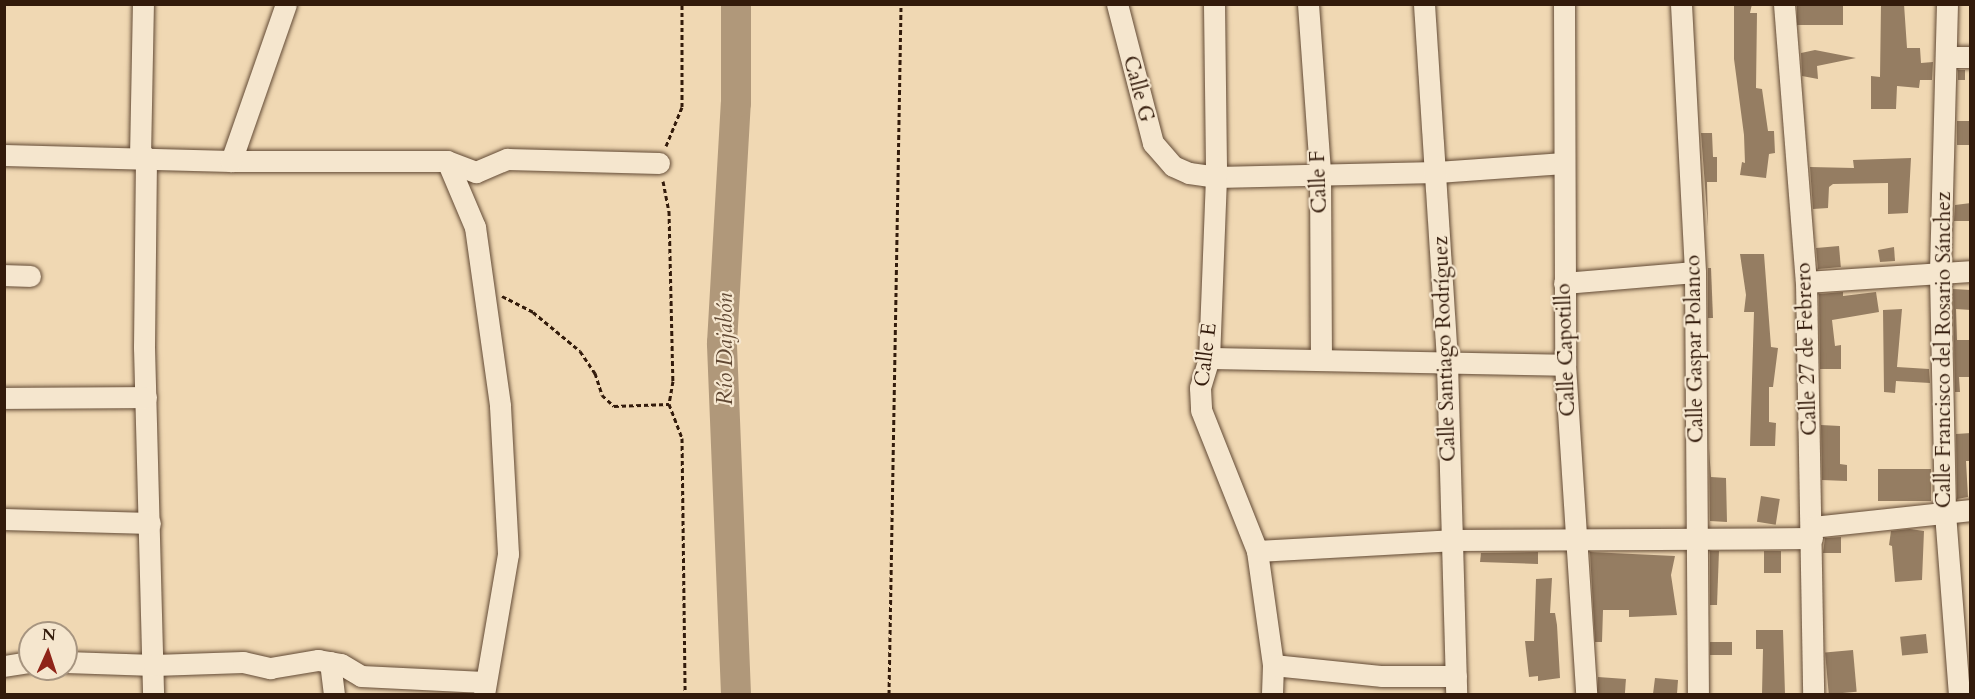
<!DOCTYPE html>
<html>
<head>
<meta charset="utf-8">
<style>
  body { margin:0 }
  #map { position:relative; width:1975px; height:699px; overflow:hidden; background:#f0d8b3; font-family:Cardo,serif }
  div>[style] { position:absolute }
  .river>* { height:30px; margin:-15px; padding:0 15px; transform-origin:15px; border-radius:15px; background:#b0987a }
  .building>* { inset:0; background:#957d62; transform-origin:0 0 }
  .path>* { height:3px; margin-top:-1.5px; transform-origin:0; background:repeating-linear-gradient(90deg,#331b0b 0 4.5px,transparent 0 7.5px) }
  .roads { filter:drop-shadow(0 0 2px #624a35) drop-shadow(0 0 2px #624a35) }
  .minor>* { height:21px; margin:-10.5px; padding:0 10.5px; transform-origin:10.5px; border-radius:10.5px; background:#f5e6ce }
  span { translate:-50% -50%; white-space:nowrap; text-align:center; line-height:1.15; -webkit-text-stroke:4.5px #f5e6ce; paint-order:stroke }
  .street-label { font-size:21px; color:#331b0b }
  .water-label { font-size:22px; color:#5f4732; font-style:italic }
  .frame { position:absolute; inset:0; border:6px solid #331b0b; pointer-events:none }
  .north { position:absolute; left:18px; top:621px; width:60px; height:60px; box-sizing:border-box; background:#f5e6ce; border:2px solid #a79580; border-radius:50%; rotate:3deg; font-size:16px; font-weight:700; line-height:24px; text-align:center; color:#331b0b }
  .north::after { content:''; display:block; margin:auto; width:21px; height:27px; background:#8f2418; clip-path:polygon(50% 0,100% 100%,50% 72%,0 100%) }
</style>
</head>
<body>
<div id="map">
  <div class="river">
    <div style="left:736px;top:694px;width:351px;rotate:-92.3deg"></div>
    <div style="left:722px;top:343px;width:240px;rotate:-86.7deg"></div>
    <div style="left:736px;top:103px;width:99px;rotate:-90deg"></div>
  </div>
  <div class="building">
    <div style="clip-path:polygon(1734px 4px,1752px 4px,1750px 13px,1757px 13px,1756px 88px,1762px 89px,1768px 131px,1774px 131px,1775px 153px,1769px 154px,1766px 178px,1740px 175px,1742px 162px,1745px 163px,1744px 135px,1734px 59px)"></div>
    <div style="left:1797px;top:4px;width:46px;height:21px"></div>
    <div style="clip-path:polygon(1881px 4px,1904px 4px,1907px 48px,1920px 48px,1921px 63px,1933px 62px,1932px 80px,1920px 80px,1919px 88px,1897px 86px,1896px 109px,1871px 109px,1871px 76px,1880px 77px)"></div>
    <div style="clip-path:polygon(1815px 50px,1856px 58px,1817px 66px,1818px 79px,1802px 76px,1801px 53px)"></div>
    <div style="left:1958px;top:70px;width:7px;height:10px"></div>
    <div style="left:1957px;top:121px;width:13px;height:24px"></div>
    <div style="clip-path:polygon(1701px 133px,1712px 133px,1713px 157px,1717px 157px,1717px 182px,1707px 182px,1708px 227px)"></div>
    <div style="clip-path:polygon(1911px 158px,1908px 213px,1888px 214px,1888px 183px,1833px 184px,1829px 187px,1828px 208px,1813px 209px,1810px 167px,1854px 168px,1853px 160px)"></div>
    <div style="clip-path:polygon(1971px 203px,1971px 221px,1954px 221px,1955px 205px)"></div>
    <div style="left:1839px;top:246px;width:21px;height:23px;rotate:85deg"></div>
    <div style="clip-path:polygon(1894px 247px,1895px 261px,1880px 262px,1878px 250px)"></div>
    <div style="clip-path:polygon(1740px 254px,1764px 254px,1771px 347px,1778px 348px,1773px 387px,1769px 387px,1769px 422px,1776px 423px,1775px 446px,1750px 446px,1754px 312px,1744px 312px,1746px 295px)"></div>
    <div style="clip-path:polygon(1708px 268px,1711px 268px,1713px 318px,1708px 318px)"></div>
    <div style="clip-path:polygon(1953px 289px,1971px 290px,1971px 310px,1956px 309px,1957px 340px,1971px 340px,1971px 377px,1959px 377px,1960px 392px,1955px 392px)"></div>
    <div style="clip-path:polygon(1843px 292px,1843px 296px,1876px 292px,1879px 312px,1832px 320px,1835px 346px,1841px 345px,1841px 369px,1820px 369px,1819px 294px)"></div>
    <div style="clip-path:polygon(1902px 309px,1897px 367px,1929px 369px,1930px 383px,1896px 381px,1895px 393px,1884px 392px,1883px 310px)"></div>
    <div style="clip-path:polygon(1821px 425px,1840px 426px,1840px 464px,1847px 465px,1847px 481px,1822px 480px)"></div>
    <div style="clip-path:polygon(1971px 433px,1971px 461px,1966px 461px,1968px 497px,1957px 499px,1956px 434px)"></div>
    <div style="clip-path:polygon(1709px 448px,1711px 477px,1726px 478px,1727px 522px,1710px 521px)"></div>
    <div style="left:1878px;top:469px;width:53px;height:32px"></div>
    <div style="left:1761px;top:496px;width:19px;height:26px;rotate:9deg"></div>
    <div style="clip-path:polygon(1910px 529px,1924px 531px,1922px 580px,1895px 582px,1892px 546px,1889px 545px,1891px 531px)"></div>
    <div style="clip-path:polygon(1841px 537px,1841px 553px,1823px 553px,1825px 538px)"></div>
    <div style="clip-path:polygon(1710px 551px,1719px 551px,1717px 605px,1710px 605px)"></div>
    <div style="left:1764px;top:551px;width:17px;height:22px"></div>
    <div style="clip-path:polygon(1538px 552px,1538px 564px,1480px 562px,1481px 553px)"></div>
    <div style="clip-path:polygon(1590px 552px,1675px 556px,1671px 575px,1677px 615px,1629px 617px,1629px 610px,1603px 610px,1602px 642px,1595px 642px)"></div>
    <div style="clip-path:polygon(1552px 578px,1550px 613px,1555px 613px,1557px 625px,1560px 678px,1538px 681px,1538px 676px,1529px 677px,1525px 641px,1534px 641px,1536px 579px)"></div>
    <div style="clip-path:polygon(1756px 630px,1783px 630px,1785px 694px,1762px 694px,1763px 649px,1756px 649px)"></div>
    <div style="left:1926px;top:634px;width:19px;height:26px;rotate:84deg"></div>
    <div style="left:1710px;top:642px;width:22px;height:13px"></div>
    <div style="left:1853px;top:650px;width:42px;height:28px;rotate:85deg"></div>
    <div style="left:1598px;top:677px;width:28px;height:16px;rotate:4deg"></div>
    <div style="clip-path:polygon(1655px 678px,1678px 680px,1677px 694px,1653px 694px)"></div>
  </div>
  <div class="path">
    <div style="left:666px;top:146px;width:42px;rotate:-67.7deg"></div>
    <div style="left:682px;top:107px;width:103px;rotate:-90deg"></div>
    <div style="left:663px;top:181px;width:31px;rotate:79deg"></div>
    <div style="left:669px;top:211px;width:170px;rotate:88.7deg"></div>
    <div style="left:673px;top:381px;width:23px;rotate:100deg"></div>
    <div style="left:669px;top:404px;width:36px;rotate:69deg"></div>
    <div style="left:682px;top:438px;width:256px;rotate:89.3deg"></div>
    <div style="left:502px;top:296px;width:35px;rotate:27deg"></div>
    <div style="left:533px;top:312px;width:61px;rotate:39.7deg"></div>
    <div style="left:580px;top:351px;width:27px;rotate:56deg"></div>
    <div style="left:595px;top:373px;width:23px;rotate:72deg"></div>
    <div style="left:602px;top:395px;width:16px;rotate:43deg"></div>
    <div style="left:614px;top:406px;width:55px;rotate:-2.1deg"></div>
    <div style="left:889px;top:694px;width:690px;rotate:-89deg"></div>
  </div>
  <div class="roads">
    <div class="minor">
      <div style="left:1117px;top:4px;width:144px;rotate:75.5deg"></div>
      <div style="left:1153px;top:143px;width:30px;rotate:49deg"></div>
      <div style="left:1173px;top:166px;width:17px;rotate:24deg"></div>
      <div style="left:1189px;top:173px;width:27px;rotate:8deg"></div>
      <div style="left:1216px;top:177px;width:221px;rotate:-1.3deg"></div>
      <div style="left:1437px;top:172px;width:127px;rotate:-4.1deg"></div>
      <div style="left:1214px;top:4px;width:173px;rotate:89.3deg"></div>
      <div style="left:1216px;top:177px;width:181px;rotate:92.2deg"></div>
      <div style="left:1209px;top:358px;width:31px;rotate:107deg"></div>
      <div style="left:1200px;top:388px;width:22px;rotate:87deg"></div>
      <div style="left:1201px;top:410px;width:152px;rotate:68.3deg"></div>
      <div style="left:1257px;top:551px;width:115px;rotate:82deg"></div>
      <div style="left:1273px;top:665px;width:29px;rotate:92deg"></div>
      <div style="left:1308px;top:4px;width:168px;rotate:85.9deg"></div>
      <div style="left:1320px;top:172px;width:188px;rotate:89.7deg"></div>
      <div style="left:1424px;top:4px;width:360px;rotate:86.3deg"></div>
      <div style="left:1447px;top:363px;width:331px;rotate:88.4deg"></div>
      <div style="left:1564px;top:4px;width:361px;rotate:89.8deg"></div>
      <div style="left:1565px;top:365px;width:330px;rotate:86.3deg"></div>
      <div style="left:1681px;top:4px;width:268px;rotate:87deg"></div>
      <div style="left:1695px;top:272px;width:422px;rotate:89.6deg"></div>
      <div style="left:1784px;top:4px;width:279px;rotate:85.5deg"></div>
      <div style="left:1806px;top:282px;width:412px;rotate:89deg"></div>
      <div style="left:1947px;top:4px;width:270px;rotate:91.5deg"></div>
      <div style="left:1940px;top:274px;width:239px;rotate:88.8deg"></div>
      <div style="left:1945px;top:513px;width:182px;rotate:85.6deg"></div>
      <div style="left:1946px;top:57px;width:24px"></div>
      <div style="left:4px;top:155px;width:227px;rotate:1.5deg"></div>
      <div style="left:231px;top:161px;width:216px"></div>
      <div style="left:447px;top:161px;width:31px;rotate:21deg"></div>
      <div style="left:476px;top:172px;width:34px;rotate:-23deg"></div>
      <div style="left:507px;top:159px;width:152px;rotate:1.5deg"></div>
      <div style="left:140px;top:157px;width:153px;rotate:-88.9deg"></div>
      <div style="left:146px;top:157px;width:190px;rotate:90.6deg"></div>
      <div style="left:144px;top:347px;width:347px;rotate:88.5deg"></div>
      <div style="left:231px;top:161px;width:166px;rotate:-70.7deg"></div>
      <div style="left:447px;top:161px;width:72px;rotate:67deg"></div>
      <div style="left:475px;top:227px;width:181px;rotate:82deg"></div>
      <div style="left:500px;top:406px;width:148px;rotate:86.9deg"></div>
      <div style="left:508px;top:554px;width:142px;rotate:99.7deg"></div>
      <div style="left:4px;top:275px;width:26px;rotate:2deg"></div>
      <div style="left:1806px;top:282px;width:164px;rotate:-3.8deg"></div>
      <div style="left:1564px;top:283px;width:131px;rotate:-4.8deg"></div>
      <div style="left:1209px;top:358px;width:356px;rotate:1.1deg"></div>
      <div style="left:4px;top:398px;width:142px;rotate:-0.4deg"></div>
      <div style="left:4px;top:519px;width:146px;rotate:1.6deg"></div>
      <div style="left:1812px;top:527px;width:159px;rotate:-6.1deg"></div>
      <div style="left:1257px;top:551px;width:194px;rotate:-3.2deg"></div>
      <div style="left:1451px;top:540px;width:361px;rotate:-0.3deg"></div>
      <div style="left:66px;top:662px;width:88px;rotate:2deg"></div>
      <div style="left:154px;top:665px;width:89px;rotate:-1.9deg"></div>
      <div style="left:243px;top:662px;width:28px;rotate:13deg"></div>
      <div style="left:270px;top:668px;width:49px;rotate:-9.5deg"></div>
      <div style="left:318px;top:660px;width:23px;rotate:10deg"></div>
      <div style="left:341px;top:664px;width:23px;rotate:31deg"></div>
      <div style="left:361px;top:676px;width:123px;rotate:2.8deg"></div>
      <div style="left:330px;top:662px;width:32px;rotate:83deg"></div>
      <div style="left:1273px;top:665px;width:110px;rotate:5.8deg"></div>
      <div style="left:1382px;top:676px;width:74px"></div>
      <div style="left:4px;top:666px;width:26px;rotate:-9deg"></div>
    </div>
  </div>
  <div class="street-label">
    <span style="left:1138px;top:89px;rotate:75deg">Calle G</span>
    <span style="left:1319px;top:182px;rotate:-92deg">Calle F</span>
    <span style="left:1445px;top:349px;rotate:-92deg">Calle Santiago Rodríguez</span>
    <span style="left:1695px;top:349px;rotate:-91deg">Calle Gaspar Polanco</span>
    <span style="left:1807px;top:349px;rotate:-92deg">Calle 27 de Febrero</span>
    <span style="left:1566px;top:350px;rotate:-92deg">Calle Capotillo</span>
    <span style="left:1944px;top:350px;rotate:-90deg">Calle Francisco del Rosario Sánchez</span>
    <span style="left:1206px;top:355px;rotate:-83deg">Calle E</span>
  </div>
  <div class="water-label">
    <span style="left:726px;top:349px;rotate:-90deg">Río Dajabón</span>
  </div>
  <div class="frame"></div>
  <div class="north">N</div>
</div>
</body>
</html>
